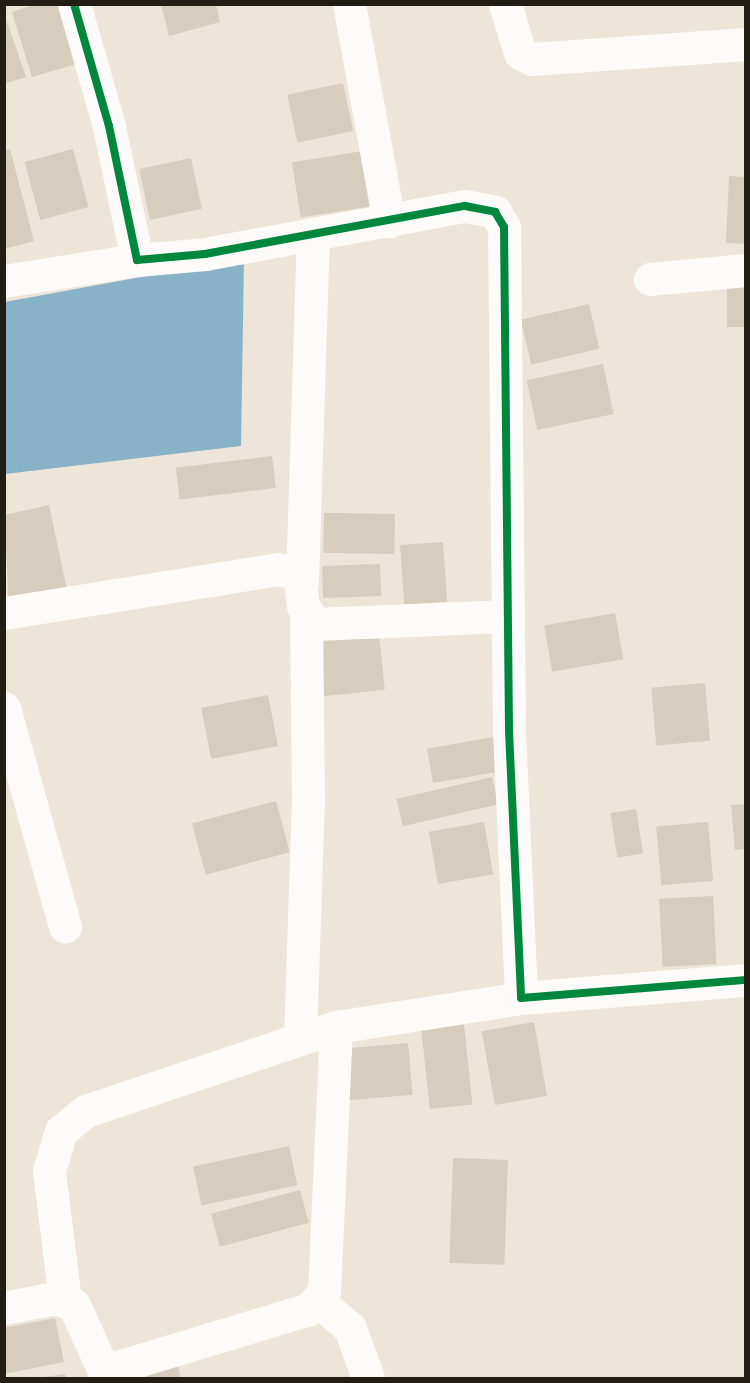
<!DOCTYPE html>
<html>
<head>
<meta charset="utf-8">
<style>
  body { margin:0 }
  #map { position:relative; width:750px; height:1383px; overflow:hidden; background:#ede5d7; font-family:"Space Grotesk",sans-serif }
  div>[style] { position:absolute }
  .water>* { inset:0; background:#88b2c8 }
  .building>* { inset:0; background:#d6cdbc; transform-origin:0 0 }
  .minor>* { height:33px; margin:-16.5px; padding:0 16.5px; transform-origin:16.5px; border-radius:16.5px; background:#fcfbf9 }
  .tertiary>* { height:33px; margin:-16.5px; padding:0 16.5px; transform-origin:16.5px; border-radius:16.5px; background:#fcfbf9 }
  .cycleway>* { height:8px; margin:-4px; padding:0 4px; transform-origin:4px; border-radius:4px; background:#00873e }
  span { translate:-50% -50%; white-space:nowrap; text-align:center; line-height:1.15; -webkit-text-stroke:4.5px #fff; paint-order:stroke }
  .frame { position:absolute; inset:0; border:6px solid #231e15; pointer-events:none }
</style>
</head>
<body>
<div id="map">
  <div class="water">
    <div style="clip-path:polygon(244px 258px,241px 446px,5px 474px,5px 302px)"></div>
  </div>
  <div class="building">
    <div style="clip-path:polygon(37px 4px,58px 4px,76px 64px,32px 77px,12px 12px)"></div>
    <div style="clip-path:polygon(161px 4px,216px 4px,220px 22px,169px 36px)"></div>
    <div style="clip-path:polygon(4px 13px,26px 77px,4px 84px)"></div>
    <div style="left:343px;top:83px;width:49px;height:57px;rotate:78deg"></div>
    <div style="clip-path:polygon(10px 149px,34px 241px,4px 249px,4px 151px)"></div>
    <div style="left:73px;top:149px;width:60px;height:50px;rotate:75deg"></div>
    <div style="left:363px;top:151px;width:56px;height:72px;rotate:81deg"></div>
    <div style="left:191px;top:158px;width:52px;height:53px;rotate:78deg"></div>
    <div style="clip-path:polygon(729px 176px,746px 177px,746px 244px,726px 243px)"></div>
    <div style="left:746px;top:277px;width:50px;height:19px;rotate:90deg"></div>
    <div style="left:589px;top:304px;width:46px;height:70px;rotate:77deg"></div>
    <div style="left:603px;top:364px;width:51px;height:78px;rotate:78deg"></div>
    <div style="left:272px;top:456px;width:32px;height:97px;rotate:83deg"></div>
    <div style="clip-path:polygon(49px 505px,67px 590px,9px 603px,4px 515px)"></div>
    <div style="left:395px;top:514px;width:40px;height:71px;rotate:91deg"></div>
    <div style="left:443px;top:542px;width:60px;height:43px;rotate:86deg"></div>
    <div style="left:380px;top:564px;width:32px;height:58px;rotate:88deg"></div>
    <div style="left:615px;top:613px;width:47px;height:72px;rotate:80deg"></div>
    <div style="left:379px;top:634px;width:56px;height:64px;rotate:84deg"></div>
    <div style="left:705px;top:683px;width:58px;height:54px;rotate:85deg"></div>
    <div style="left:268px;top:695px;width:52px;height:68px;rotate:79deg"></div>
    <div style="left:493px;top:737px;width:35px;height:67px;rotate:80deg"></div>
    <div style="left:492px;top:777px;width:28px;height:98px;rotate:77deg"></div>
    <div style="left:276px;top:801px;width:53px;height:87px;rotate:75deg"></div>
    <div style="clip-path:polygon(746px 804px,746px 849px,735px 850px,731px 805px)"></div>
    <div style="left:636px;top:809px;width:45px;height:26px;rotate:81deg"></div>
    <div style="left:484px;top:822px;width:53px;height:56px;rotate:80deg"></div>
    <div style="left:708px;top:822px;width:59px;height:52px;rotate:85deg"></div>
    <div style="left:713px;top:896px;width:68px;height:54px;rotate:87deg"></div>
    <div style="left:534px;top:1022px;width:75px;height:53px;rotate:80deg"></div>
    <div style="left:464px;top:1024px;width:81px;height:43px;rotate:84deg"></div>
    <div style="left:408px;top:1043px;width:52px;height:66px;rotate:85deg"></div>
    <div style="left:289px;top:1146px;width:40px;height:98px;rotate:78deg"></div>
    <div style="left:453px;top:1158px;width:55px;height:105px;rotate:2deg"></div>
    <div style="left:300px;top:1190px;width:34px;height:92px;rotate:75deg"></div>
    <div style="clip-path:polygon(55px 1318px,64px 1362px,4px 1374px,4px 1328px)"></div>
    <div style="clip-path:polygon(177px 1362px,181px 1378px,148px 1378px,146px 1371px)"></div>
    <div style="clip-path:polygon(65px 1374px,66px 1378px,44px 1378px,44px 1377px)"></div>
  </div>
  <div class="minor">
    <div style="left:349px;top:4px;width:221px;rotate:79.6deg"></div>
    <div style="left:505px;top:4px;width:51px;rotate:73deg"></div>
    <div style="left:520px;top:53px;width:13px;rotate:27deg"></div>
    <div style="left:532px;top:59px;width:215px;rotate:-4deg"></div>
    <div style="left:650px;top:279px;width:96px;rotate:-5.4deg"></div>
    <div style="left:4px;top:281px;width:135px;rotate:-9deg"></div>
    <div style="left:302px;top:582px;width:348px;rotate:-88.2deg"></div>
    <div style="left:4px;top:613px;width:278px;rotate:-9.1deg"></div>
    <div style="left:278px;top:569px;width:22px;rotate:13deg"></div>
    <div style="left:299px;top:574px;width:32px;rotate:83deg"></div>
    <div style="left:303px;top:606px;width:22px;rotate:56deg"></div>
    <div style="left:315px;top:624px;width:193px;rotate:-2.4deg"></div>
    <div style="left:4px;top:708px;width:227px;rotate:74.4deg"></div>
    <div style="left:300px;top:1039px;width:236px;rotate:-88.1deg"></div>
    <div style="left:308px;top:803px;width:186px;rotate:-90.6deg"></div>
    <div style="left:65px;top:1300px;width:130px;rotate:-97.1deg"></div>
    <div style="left:49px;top:1171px;width:42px;rotate:-73.3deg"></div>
    <div style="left:61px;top:1131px;width:32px;rotate:-39deg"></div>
    <div style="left:86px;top:1111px;width:264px;rotate:-18.6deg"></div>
    <div style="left:318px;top:1301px;width:42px;rotate:40.2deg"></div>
    <div style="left:350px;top:1328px;width:53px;rotate:70.2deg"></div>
    <div style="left:4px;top:1308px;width:52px;rotate:-11.1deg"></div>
    <div style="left:55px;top:1298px;width:20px;rotate:20deg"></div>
    <div style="left:74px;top:1305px;width:72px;rotate:65.6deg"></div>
    <div style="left:107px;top:1378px;width:8px;rotate:-113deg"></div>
    <div style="left:104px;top:1371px;width:214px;rotate:-16.8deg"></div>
    <div style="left:309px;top:1309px;width:23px;rotate:-49deg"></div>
    <div style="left:324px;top:1292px;width:265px;rotate:-87.4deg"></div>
    <div style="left:336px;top:1027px;width:187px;rotate:-8.9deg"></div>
  </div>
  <div class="tertiary">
    <div style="left:74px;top:4px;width:127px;rotate:74deg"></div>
    <div style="left:109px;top:126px;width:137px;rotate:78.2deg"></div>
    <div style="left:137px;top:260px;width:68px;rotate:-5deg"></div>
    <div style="left:205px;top:254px;width:264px;rotate:-10.5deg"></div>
    <div style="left:465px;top:206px;width:31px;rotate:11deg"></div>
    <div style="left:495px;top:212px;width:17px;rotate:59deg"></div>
    <div style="left:504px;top:227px;width:504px;rotate:89.43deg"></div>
    <div style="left:509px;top:731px;width:267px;rotate:87.4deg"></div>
    <div style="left:521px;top:998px;width:226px;rotate:-4.6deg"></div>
  </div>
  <div class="cycleway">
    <div style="left:74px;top:4px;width:127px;rotate:74deg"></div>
    <div style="left:109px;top:126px;width:137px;rotate:78.2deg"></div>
    <div style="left:137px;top:260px;width:68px;rotate:-5deg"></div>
    <div style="left:205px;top:254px;width:264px;rotate:-10.5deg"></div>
    <div style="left:465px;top:206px;width:31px;rotate:11deg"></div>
    <div style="left:495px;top:212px;width:17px;rotate:59deg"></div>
    <div style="left:504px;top:227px;width:504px;rotate:89.43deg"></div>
    <div style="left:509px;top:731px;width:267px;rotate:87.4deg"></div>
    <div style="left:521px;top:998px;width:226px;rotate:-4.6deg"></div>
  </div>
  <div class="frame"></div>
</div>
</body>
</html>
